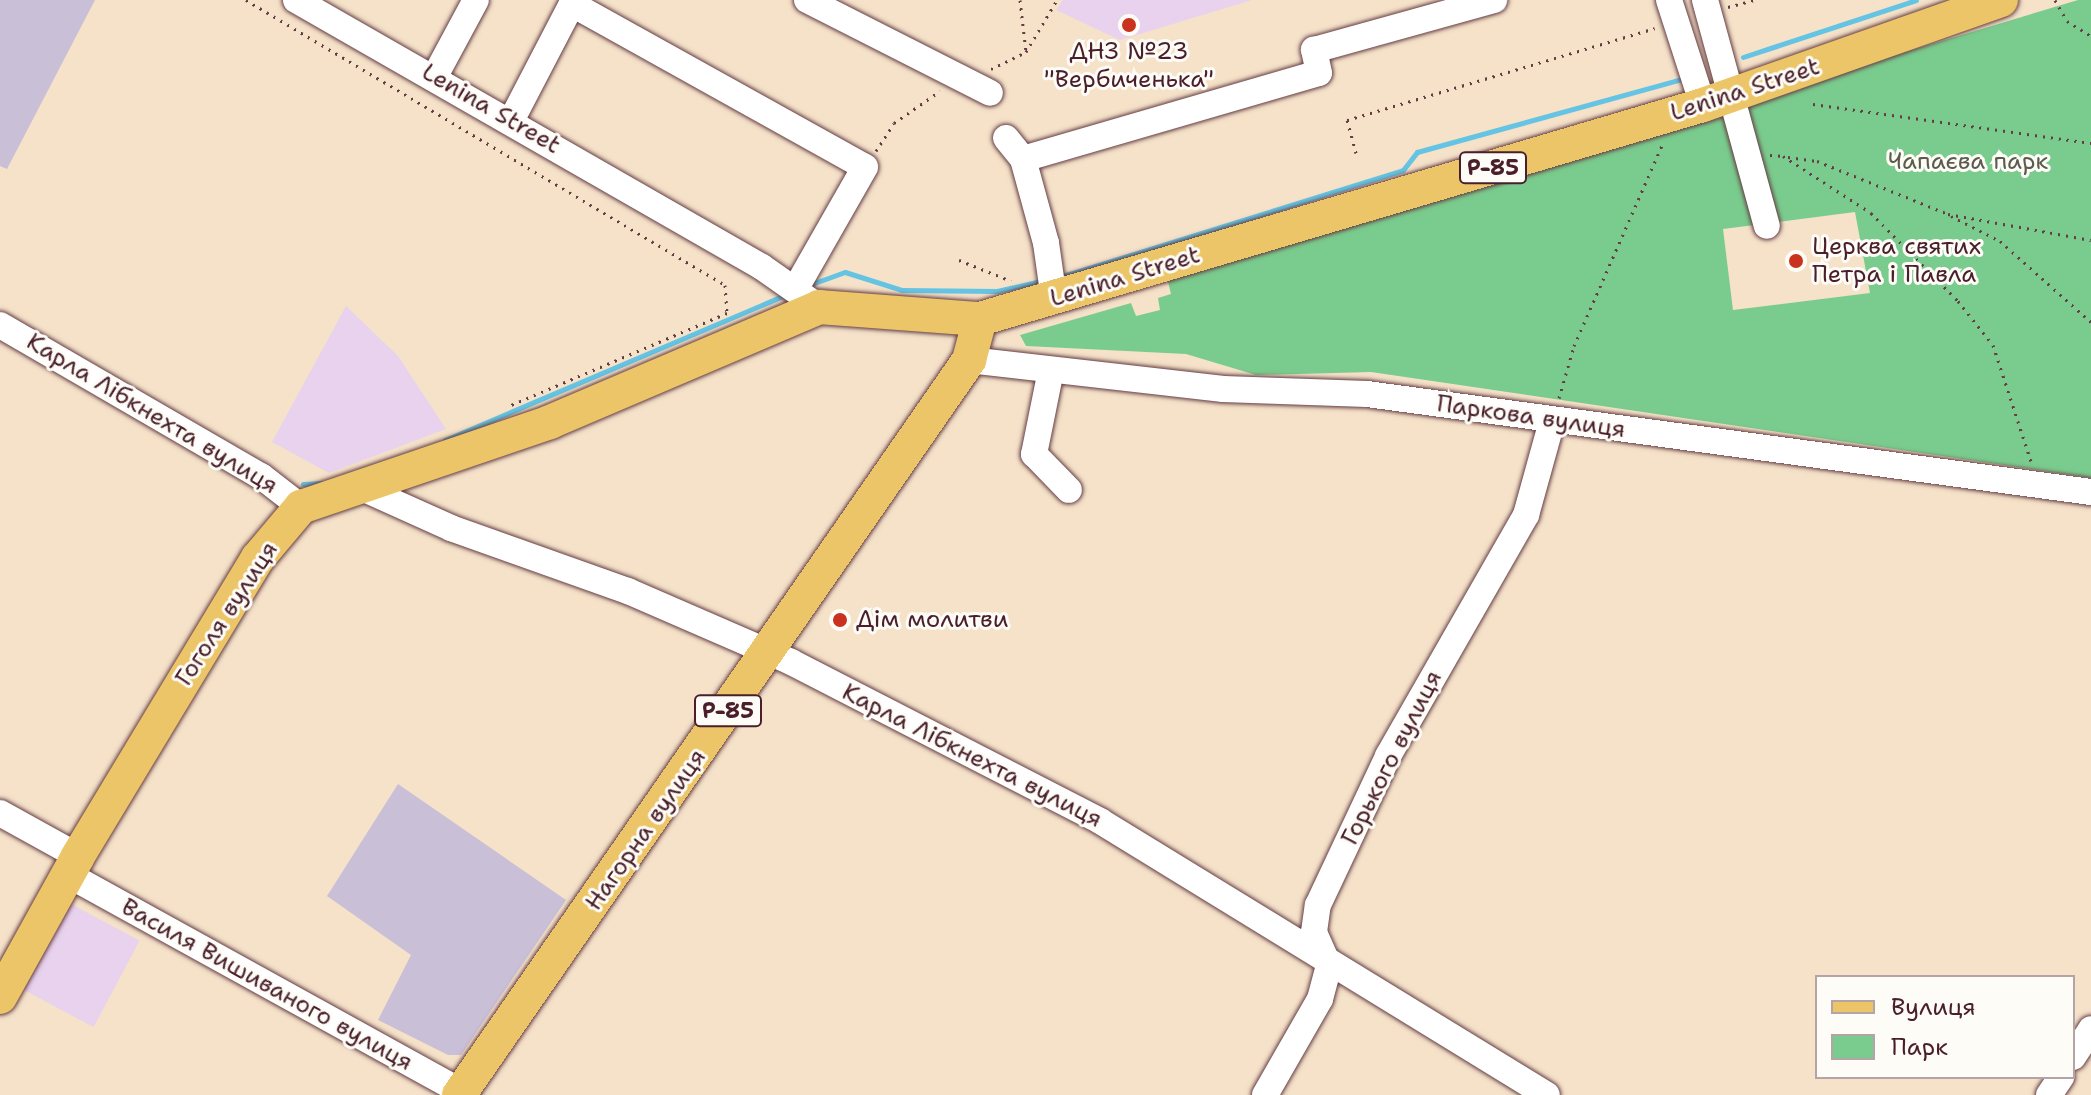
<!DOCTYPE html>
<html>
<head>
<meta charset="utf-8">
<style>
  body { margin:0 }
  #map { position:relative; width:2091px; height:1095px; overflow:hidden; background:#f5e2c9; font-family:"Shantell Sans",sans-serif }
  div>[style] { position:absolute }
  .built>* { inset:0; background:#e8d2ee; transform-origin:0 0 }
  .industrial>* { inset:0; background:#c9bfd7 }
  .green>* { inset:0; background:#7acc8e }
  .stream>* { height:5px; margin:-2.5px; padding:0 2.5px; transform-origin:2.5px; border-radius:2.5px; background:#65c4e3 }
  .path>* { height:3px; margin-top:-1.5px; transform-origin:0; background:repeating-linear-gradient(90deg,#643c43 0 2px,transparent 0 8px) }
  .roads { filter:drop-shadow(0 0 2px #643c43) drop-shadow(0 0 2px #643c43) }
  .minor>* { height:26px; margin:-13px; padding:0 13px; transform-origin:13px; border-radius:13px; background:#fff }
  .major>* { height:34px; margin:-17px; padding:0 17px; transform-origin:17px; border-radius:17px; background:#edc569 }
  .dots>* { width:22px; height:22px; translate:-50% -50%; box-sizing:border-box; border:4px solid #fdfcf7; border-radius:50% }
  span { translate:-50% -50%; white-space:nowrap; text-align:center; line-height:1.15; -webkit-text-stroke:6px #fdfcf7; paint-order:stroke }
  .shield-label span { padding:2px 6px; background:#fdfcf7; border:2px solid; border-radius:6px; -webkit-text-stroke-width:0 }
  .shield-label { font-size:22px; color:#4a1f2b; font-weight:700 }
  .poi-label { font-size:24px; color:#4a1f2b }
  .left { translate:0 -50%; text-align:left }
  .street-label { font-size:24px; color:#4a1f2b }
  .park-label { font-size:24px; color:#5b5c4e }
  .legend { position:absolute; left:1815px; top:975px; width:260px; height:104px; box-sizing:border-box; background:#fdfcf7; border:2px solid #b5a4a5; margin:0; padding:10px 14px; list-style:none; font-size:24px; color:#4a1f2b }
  .legend li { display:flex; align-items:center; gap:16px; height:40px }
  .legend b { width:40px; border:2px solid #b5a4a5 }
</style>
</head>
<body>
<div id="map">
  <div class="built">
    <div style="clip-path:polygon(1063px 0,1252px 0,1120px 40px,1056px 10px)"></div>
    <div style="clip-path:polygon(346px 306px,398px 356px,446px 429px,329px 473px,272px 442px)"></div>
    <div style="left:69px;top:903px;width:80px;height:98px;rotate:28deg"></div>
  </div>
  <div class="industrial">
    <div style="clip-path:polygon(0 0,95px 0,7px 169px,0 166px)"></div>
    <div style="clip-path:polygon(398px 784px,566px 900px,461px 1055px,448px 1055px,378px 1020px,411px 955px,327px 896px)"></div>
  </div>
  <div class="green">
    <div style="clip-path:polygon(evenodd,2078px 0,2091px 0,2091px 478px,1371px 372px,1256px 375px,1186px 354px,1026px 346px,1020px 335px,1131px 303px,1136px 316px,1160px 310px,1158px 298px,1171px 294px,1166px 274px,2078px 0,1855px 212px,1870px 293px,1733px 310px,1723px 229px,1855px 212px)"></div>
  </div>
  <div class="stream">
    <div style="left:1743px;top:57px;width:182px;rotate:-18.2deg"></div>
    <div style="left:1063px;top:276px;width:356px;rotate:-17.3deg"></div>
    <div style="left:1403px;top:170px;width:23px;rotate:-52deg"></div>
    <div style="left:1417px;top:152px;width:278px;rotate:-15.4deg"></div>
    <div style="left:809px;top:285px;width:38px;rotate:-20deg"></div>
    <div style="left:845px;top:272px;width:60px;rotate:17.5deg"></div>
    <div style="left:902px;top:290px;width:95px;rotate:0.6deg"></div>
    <div style="left:997px;top:291px;width:45px;rotate:-12.8deg"></div>
    <div style="left:445px;top:440px;width:370px;rotate:-23.1deg"></div>
    <div style="left:303px;top:484px;width:19px;rotate:-3deg"></div>
  </div>
  <div class="path">
    <div style="left:246px;top:0;width:557px;rotate:30.75deg"></div>
    <div style="left:725px;top:285px;width:28px;rotate:86deg"></div>
    <div style="left:727px;top:313px;width:237px;rotate:156.9deg"></div>
    <div style="left:1020px;top:0;width:52px;rotate:83.4deg"></div>
    <div style="left:2055px;top:0;width:24px;rotate:60deg"></div>
    <div style="left:2067px;top:21px;width:28px;rotate:32deg"></div>
    <div style="left:1728px;top:7px;width:28px;rotate:-15deg"></div>
    <div style="left:991px;top:69px;width:39px;rotate:-26deg"></div>
    <div style="left:1026px;top:52px;width:61px;rotate:-59.2deg"></div>
    <div style="left:1813px;top:104px;width:281px;rotate:8deg"></div>
    <div style="left:876px;top:151px;width:33px;rotate:-57deg"></div>
    <div style="left:894px;top:123px;width:56px;rotate:-34.8deg"></div>
    <div style="left:1356px;top:153px;width:34px;rotate:-105deg"></div>
    <div style="left:1347px;top:120px;width:321px;rotate:-16.6deg"></div>
    <div style="left:1770px;top:155px;width:13px;rotate:4deg"></div>
    <div style="left:1783px;top:156px;width:105px;rotate:32.9deg"></div>
    <div style="left:1871px;top:213px;width:124px;rotate:45.3deg"></div>
    <div style="left:1958px;top:301px;width:56px;rotate:51.5deg"></div>
    <div style="left:1993px;top:345px;width:122px;rotate:71.9deg"></div>
    <div style="left:1788px;top:157px;width:29px;rotate:8deg"></div>
    <div style="left:1817px;top:161px;width:141px;rotate:22deg"></div>
    <div style="left:1948px;top:214px;width:145px;rotate:10.3deg"></div>
    <div style="left:1951px;top:216px;width:55px;rotate:27deg"></div>
    <div style="left:2000px;top:241px;width:122px;rotate:41.7deg"></div>
    <div style="left:959px;top:260px;width:56px;rotate:22deg"></div>
    <div style="left:1559px;top:398px;width:54px;rotate:-73.9deg"></div>
    <div style="left:1574px;top:346px;width:222px;rotate:-66.3deg"></div>
  </div>
  <div class="roads">
    <div class="minor">
      <div style="left:296px;top:0;width:537px;rotate:29.81deg"></div>
      <div style="left:762px;top:267px;width:70px;rotate:35.1deg"></div>
      <div style="left:807px;top:0;width:205px;rotate:26.9deg"></div>
      <div style="left:1669px;top:0;width:110px;rotate:72.1deg"></div>
      <div style="left:1705px;top:0;width:234px;rotate:74.7deg"></div>
      <div style="left:572px;top:4px;width:335px;rotate:29.1deg"></div>
      <div style="left:865px;top:167px;width:139px;rotate:119.7deg"></div>
      <div style="left:435px;top:76px;width:86px;rotate:-61.7deg"></div>
      <div style="left:511px;top:121px;width:136px;rotate:-62.5deg"></div>
      <div style="left:1006px;top:138px;width:27px;rotate:51deg"></div>
      <div style="left:1023px;top:159px;width:87px;rotate:74.7deg"></div>
      <div style="left:1046px;top:243px;width:57px;rotate:81.9deg"></div>
      <div style="left:1023px;top:159px;width:308px;rotate:-16.2deg"></div>
      <div style="left:1319px;top:73px;width:24px;rotate:-102deg"></div>
      <div style="left:1314px;top:50px;width:187px;rotate:-15.5deg"></div>
      <div style="left:0;top:325px;width:302px;rotate:30.1deg"></div>
      <div style="left:261px;top:476px;width:51px;rotate:37.8deg"></div>
      <div style="left:969px;top:360px;width:256px;rotate:6.5deg"></div>
      <div style="left:1223px;top:389px;width:144px;rotate:2deg"></div>
      <div style="left:1367px;top:394px;width:731px;rotate:7.71deg"></div>
      <div style="left:1051px;top:370px;width:86px;rotate:101.4deg"></div>
      <div style="left:1034px;top:454px;width:50px;rotate:45.8deg"></div>
      <div style="left:362px;top:488px;width:98px;rotate:24.2deg"></div>
      <div style="left:451px;top:528px;width:188px;rotate:19.6deg"></div>
      <div style="left:628px;top:591px;width:178px;rotate:23.5deg"></div>
      <div style="left:791px;top:662px;width:348px;rotate:27.2deg"></div>
      <div style="left:1100px;top:821px;width:524px;rotate:31.51deg"></div>
      <div style="left:0;top:813px;width:89px;rotate:28.9deg"></div>
      <div style="left:67px;top:874px;width:457px;rotate:28.9deg"></div>
      <div style="left:2073px;top:1057px;width:33px;rotate:-57deg"></div>
      <div style="left:1265px;top:1095px;width:111px;rotate:-60.2deg"></div>
      <div style="left:1320px;top:999px;width:34px;rotate:-75deg"></div>
      <div style="left:1329px;top:966px;width:37px;rotate:-114deg"></div>
      <div style="left:1314px;top:932px;width:27px;rotate:-82deg"></div>
      <div style="left:1318px;top:905px;width:165px;rotate:-64.8deg"></div>
      <div style="left:1388px;top:756px;width:278px;rotate:-60.2deg"></div>
      <div style="left:1526px;top:515px;width:98px;rotate:-74.5deg"></div>
      <div style="left:2049px;top:1095px;width:22px;rotate:-56deg"></div>
    </div>
    <div class="major">
      <div style="left:0;top:997px;width:161px;rotate:-61deg"></div>
      <div style="left:78px;top:856px;width:348px;rotate:-58.9deg"></div>
      <div style="left:258px;top:558px;width:67px;rotate:-49.9deg"></div>
      <div style="left:301px;top:507px;width:263px;rotate:-18.8deg"></div>
      <div style="left:550px;top:422px;width:293px;rotate:-23.1deg"></div>
      <div style="left:819px;top:307px;width:161px;rotate:4.3deg"></div>
      <div style="left:980px;top:319px;width:754px;rotate:-16.49deg"></div>
      <div style="left:1703px;top:105px;width:316px;rotate:-19.4deg"></div>
      <div style="left:459px;top:1095px;width:895px;rotate:-55.24deg"></div>
      <div style="left:969px;top:360px;width:42px;rotate:-75deg"></div>
    </div>
  </div>
  <div class="dots">
    <div style="left:1129px;top:25px;background:#c8321e"></div>
    <div style="left:1796px;top:261px;background:#c8321e"></div>
    <div style="left:840px;top:620px;background:#c8321e"></div>
  </div>
  <div class="shield-label">
    <span style="left:1493px;top:168px">Р-85</span>
    <span style="left:728px;top:711px">Р-85</span>
  </div>
  <div class="poi-label">
    <span style="left:1129px;top:66px">ДНЗ №23<br>"Вербиченька"</span>
    <span class="left" style="left:1812px;top:261px">Церква святих<br>Петра і Павла</span>
    <span class="left" style="left:856px;top:620px">Дім молитви</span>
  </div>
  <div class="street-label">
    <span style="left:1745px;top:90px;rotate:-18deg">Lenina Street</span>
    <span style="left:491px;top:109px;rotate:30deg">Lenina Street</span>
    <span style="left:1125px;top:277px;rotate:-17deg">Lenina Street</span>
    <span style="left:152px;top:414px;rotate:31deg">Карла Лібкнехта вулиця</span>
    <span style="left:1531px;top:417px;rotate:8deg">Паркова вулиця</span>
    <span style="left:227px;top:614px;rotate:-57deg">Гоголя вулиця</span>
    <span style="left:972px;top:756px;rotate:27deg">Карла Лібкнехта вулиця</span>
    <span style="left:1392px;top:758px;rotate:-63deg">Горького вулиця</span>
    <span style="left:646px;top:830px;rotate:-55deg">Нагорна вулиця</span>
    <span style="left:267px;top:985px;rotate:29deg">Василя Вишиваного вулиця</span>
  </div>
  <div class="park-label">
    <span style="left:1968px;top:162px">Чапаєва парк</span>
  </div>
  <ul class="legend">
  <li><b style="height:10px;background:#edc569"></b>Вулиця</li>
  <li><b style="height:22px;background:#7acc8e"></b>Парк</li>
  </ul>
</div>
</body>
</html>
